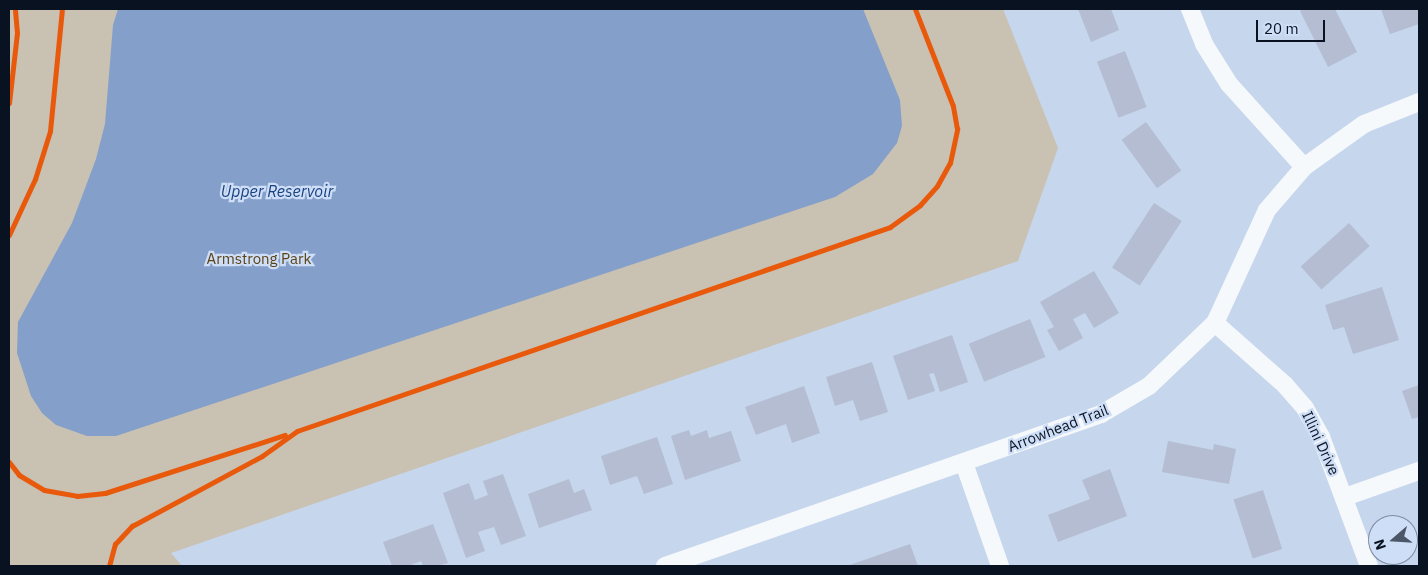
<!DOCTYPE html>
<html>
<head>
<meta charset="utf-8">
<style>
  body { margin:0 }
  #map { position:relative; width:1428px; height:575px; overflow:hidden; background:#c6d6ec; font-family:"IBM Plex Sans",sans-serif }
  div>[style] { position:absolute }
  .green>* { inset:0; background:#c9c1b2 }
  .water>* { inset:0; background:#849fc9 }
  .building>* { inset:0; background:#b4bdd1; transform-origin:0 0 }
  .street>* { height:18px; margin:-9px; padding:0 9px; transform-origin:9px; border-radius:9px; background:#f6f9fc }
  .cycleway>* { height:5px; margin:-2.5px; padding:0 2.5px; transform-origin:2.5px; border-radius:2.5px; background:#e8590c }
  span { translate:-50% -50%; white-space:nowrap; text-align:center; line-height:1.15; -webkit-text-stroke:4.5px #cedef7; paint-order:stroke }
  .park-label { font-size:15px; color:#5b4316 }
  .street-label { font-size:15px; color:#091220 }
  .water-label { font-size:16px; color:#1a4280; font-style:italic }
  .frame { position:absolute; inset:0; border:10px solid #091220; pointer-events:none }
  .north { position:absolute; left:1368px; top:515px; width:50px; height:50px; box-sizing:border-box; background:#cedef7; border:1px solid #7f8ca1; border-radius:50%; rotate:251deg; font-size:14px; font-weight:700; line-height:20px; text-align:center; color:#091220 }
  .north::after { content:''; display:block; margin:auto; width:18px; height:22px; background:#4b5767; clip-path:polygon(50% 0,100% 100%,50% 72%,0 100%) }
  .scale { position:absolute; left:1256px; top:20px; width:69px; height:22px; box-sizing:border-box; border:2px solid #091220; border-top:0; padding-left:6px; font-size:15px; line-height:18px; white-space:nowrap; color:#091220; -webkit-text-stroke:4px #cedef7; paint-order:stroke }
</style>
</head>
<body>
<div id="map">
  <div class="green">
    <div style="clip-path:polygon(9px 9px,1003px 9px,1058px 148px,1018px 261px,171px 553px,182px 566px,9px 566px)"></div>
  </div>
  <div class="water">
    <div style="clip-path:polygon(118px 9px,863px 9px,900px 100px,902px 126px,897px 143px,873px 174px,835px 197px,116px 436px,87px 436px,56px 425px,42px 413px,31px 396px,17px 353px,18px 322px,72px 223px,96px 159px,105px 124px,113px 25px)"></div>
  </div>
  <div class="building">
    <div style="clip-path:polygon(1078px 9px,1111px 9px,1119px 30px,1091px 42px)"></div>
    <div style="clip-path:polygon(1304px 9px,1335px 9px,1357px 52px,1328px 67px,1300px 11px)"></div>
    <div style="clip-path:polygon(1381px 9px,1419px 9px,1419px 24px,1390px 34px)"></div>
    <div style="left:1125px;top:51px;width:60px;height:30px;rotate:69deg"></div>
    <div style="left:1146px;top:122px;width:60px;height:30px;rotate:54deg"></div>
    <div style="left:1154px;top:203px;width:33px;height:77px;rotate:33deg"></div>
    <div style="left:1349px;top:223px;width:31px;height:65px;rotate:48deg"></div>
    <div style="clip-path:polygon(1094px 271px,1119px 313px,1094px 328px,1085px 313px,1073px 319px,1083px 338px,1059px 351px,1047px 330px,1054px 327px,1040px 302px)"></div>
    <div style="clip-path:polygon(1382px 287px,1399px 340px,1353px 354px,1344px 327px,1333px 330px,1325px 305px)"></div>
    <div style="left:1030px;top:319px;width:41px;height:66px;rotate:68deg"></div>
    <div style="clip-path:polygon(952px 335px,968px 382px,940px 392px,934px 373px,929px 374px,935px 391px,908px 400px,893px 356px)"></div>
    <div style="clip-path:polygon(872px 362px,888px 412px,860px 421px,853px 400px,835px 406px,826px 377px)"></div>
    <div style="clip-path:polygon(1419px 385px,1419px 417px,1412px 419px,1402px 391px)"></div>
    <div style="clip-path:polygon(804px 386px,820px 433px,792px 443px,786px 424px,756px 435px,745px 407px)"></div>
    <div style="clip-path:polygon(689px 430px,691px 436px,707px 430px,709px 438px,731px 431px,741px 461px,685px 480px,671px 436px)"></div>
    <div style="clip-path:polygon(657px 437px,673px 484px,644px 494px,637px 476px,610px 485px,601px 456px)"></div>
    <div style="clip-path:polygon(1168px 441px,1213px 450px,1214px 444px,1236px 449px,1229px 484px,1162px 472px)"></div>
    <div style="clip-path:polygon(1110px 469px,1127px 516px,1058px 542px,1048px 515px,1090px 499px,1082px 480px)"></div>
    <div style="clip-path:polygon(503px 474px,526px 536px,501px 545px,494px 527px,478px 532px,485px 551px,466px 558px,443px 493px,469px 483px,475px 500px,488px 495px,483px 481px)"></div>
    <div style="clip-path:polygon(569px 479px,574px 493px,584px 489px,592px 510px,539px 528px,528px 494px)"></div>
    <div style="left:1263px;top:490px;width:62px;height:31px;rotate:72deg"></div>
    <div style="clip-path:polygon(433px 524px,448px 563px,437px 566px,423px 566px,421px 561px,408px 566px,392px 566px,383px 542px)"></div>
    <div style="clip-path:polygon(910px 544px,918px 566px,847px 566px)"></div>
  </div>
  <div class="street">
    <div style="left:1190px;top:9px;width:38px;rotate:68deg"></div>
    <div style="left:1204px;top:44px;width:47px;rotate:58deg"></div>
    <div style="left:1229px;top:84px;width:112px;rotate:47.9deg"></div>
    <div style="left:1215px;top:323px;width:94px;rotate:41.5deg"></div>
    <div style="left:1285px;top:385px;width:30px;rotate:49deg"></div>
    <div style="left:1305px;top:408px;width:33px;rotate:61deg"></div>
    <div style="left:1321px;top:437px;width:138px;rotate:69.6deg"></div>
    <div style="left:964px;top:463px;width:109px;rotate:70.7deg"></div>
    <div style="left:1345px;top:497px;width:78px;rotate:-19.4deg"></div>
    <div style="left:665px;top:566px;width:462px;rotate:-19.2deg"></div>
    <div style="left:1101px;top:414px;width:56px;rotate:-30.3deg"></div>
    <div style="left:1149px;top:386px;width:91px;rotate:-43.7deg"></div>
    <div style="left:1215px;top:323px;width:124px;rotate:-65.3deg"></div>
    <div style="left:1267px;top:210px;width:57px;rotate:-49.3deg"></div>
    <div style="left:1304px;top:167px;width:74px;rotate:-35.6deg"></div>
    <div style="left:1364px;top:124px;width:59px;rotate:-21.8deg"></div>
  </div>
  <div class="cycleway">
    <div style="left:9px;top:103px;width:70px;rotate:-83.5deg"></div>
    <div style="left:17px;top:33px;width:24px;rotate:-95deg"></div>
    <div style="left:9px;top:235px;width:62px;rotate:-65.1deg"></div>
    <div style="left:35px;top:179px;width:50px;rotate:-72.6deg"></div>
    <div style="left:50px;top:131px;width:123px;rotate:-84.4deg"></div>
    <div style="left:9px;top:462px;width:16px;rotate:52deg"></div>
    <div style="left:19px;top:475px;width:29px;rotate:31deg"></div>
    <div style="left:44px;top:490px;width:34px;rotate:10deg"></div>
    <div style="left:77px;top:496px;width:28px;rotate:-6deg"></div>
    <div style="left:105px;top:493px;width:189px;rotate:-17.9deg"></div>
    <div style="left:109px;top:566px;width:23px;rotate:-75deg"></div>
    <div style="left:115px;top:544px;width:25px;rotate:-47deg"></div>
    <div style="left:132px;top:526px;width:148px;rotate:-28.3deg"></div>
    <div style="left:262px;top:456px;width:43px;rotate:-35.5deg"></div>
    <div style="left:297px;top:431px;width:627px;rotate:-18.98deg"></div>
    <div style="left:890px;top:227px;width:37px;rotate:-36deg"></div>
    <div style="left:920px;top:205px;width:25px;rotate:-48deg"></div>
    <div style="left:937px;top:186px;width:26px;rotate:-61deg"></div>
    <div style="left:950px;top:163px;width:35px;rotate:-78deg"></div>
    <div style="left:957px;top:129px;width:23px;rotate:-100deg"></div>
    <div style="left:953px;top:106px;width:104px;rotate:-111.4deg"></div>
  </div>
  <div class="park-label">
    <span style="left:259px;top:259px">Armstrong Park</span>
  </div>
  <div class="street-label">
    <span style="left:1058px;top:428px;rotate:-21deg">Arrowhead Trail</span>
    <span style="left:1321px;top:443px;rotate:65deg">Illini Drive</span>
  </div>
  <div class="water-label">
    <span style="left:277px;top:191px">Upper Reservoir</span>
  </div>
  <div class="frame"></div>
  <div class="north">N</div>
  <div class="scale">20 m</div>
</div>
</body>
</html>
